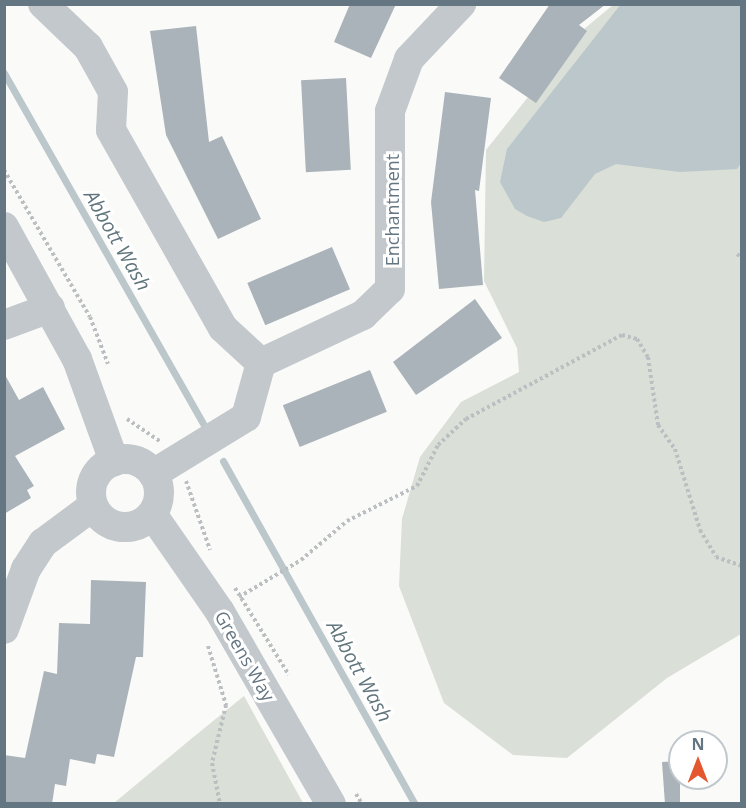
<!DOCTYPE html>
<html>
<head>
<meta charset="utf-8">
<style>
  body { margin:0 }
  #map { position:relative; width:746px; height:808px; overflow:hidden; background:#fafaf8; font-family:"Open Sans",sans-serif }
  div>[style] { position:absolute }
  .green>* { inset:0; background:#dadfd7 }
  .water>* { inset:0; background:#bbc7cb }
  .stream>* { height:7px; margin:-3.5px; padding:0 3.5px; transform-origin:3.5px; border-radius:3.5px; background:#bbc7cb }
  .building>* { inset:0; background:#aab3b9; transform-origin:0 0 }
  .path>* { height:4px; margin-top:-2px; transform-origin:0; background:repeating-linear-gradient(90deg,#bbbfc2 0 3px,transparent 0 6px) }
  .minor>* { height:30px; margin:-15px; padding:0 15px; transform-origin:15px; border-radius:15px; background:#c3c8cc }
  .minor>.ring { margin:-15px; padding:0; box-sizing:content-box; background:none; border:30px solid #c3c8cc; border-radius:50% }
  span { translate:-50% -50%; white-space:nowrap; text-align:center; line-height:1.15; -webkit-text-stroke:6px #fff; paint-order:stroke }
  .street-label { font-size:18px; color:#657683 }
  .water-label { font-size:20px; color:#60757c; font-style:italic }
  .frame { position:absolute; inset:0; border:6px solid #657683; pointer-events:none }
  .north { position:absolute; left:668px; top:730px; width:60px; height:60px; box-sizing:border-box; background:#fff; border:2px solid #c1c8cd; border-radius:50%; rotate:0deg; font-size:16px; font-weight:700; line-height:24px; text-align:center; color:#657683 }
  .north::after { content:''; display:block; margin:auto; width:21px; height:27px; background:#e4572e; clip-path:polygon(50% 0,100% 100%,50% 72%,0 100%) }
</style>
</head>
<body>
<div id="map">
  <div class="green">
    <div style="clip-path:polygon(613px 5px,741px 5px,741px 634px,667px 678px,567px 758px,513px 755px,444px 703px,399px 586px,402px 519px,420px 457px,461px 402px,519px 372px,517px 348px,484px 281px,486px 150px,578px 34px)"></div>
    <div style="clip-path:polygon(244px 696px,303px 803px,114px 803px,191px 739px)"></div>
  </div>
  <div class="water">
    <div style="clip-path:polygon(621px 4px,741px 5px,741px 163px,737px 169px,680px 172px,616px 164px,595px 174px,561px 218px,544px 222px,527px 216px,515px 209px,500px 182px,507px 149px)"></div>
  </div>
  <div class="stream">
    <div style="left:4px;top:73px;width:403px;rotate:60.4deg"></div>
    <div style="left:223px;top:461px;width:393px;rotate:60.8deg"></div>
  </div>
  <div class="building">
    <div style="clip-path:polygon(350px 4px,396px 4px,371px 58px,334px 42px)"></div>
    <div style="clip-path:polygon(550px 4px,606px 4px,579px 25px,587px 31px,536px 103px,499px 78px)"></div>
    <div style="clip-path:polygon(196px 26px,209px 142px,222px 136px,261px 219px,218px 239px,166px 135px,150px 31px)"></div>
    <div style="left:346px;top:78px;width:92px;height:45px;rotate:87deg"></div>
    <div style="clip-path:polygon(445px 92px,491px 98px,479px 191px,475px 190px,483px 285px,439px 289px,431px 202px)"></div>
    <div style="left:332px;top:247px;width:46px;height:92px;rotate:67deg"></div>
    <div style="clip-path:polygon(475px 299px,502px 338px,416px 395px,393px 362px)"></div>
    <div style="left:370px;top:370px;width:45px;height:94px;rotate:68deg"></div>
    <div style="clip-path:polygon(4px 373px,19px 400px,43px 387px,65px 429px,15px 456px,34px 486px,27px 490px,31px 498px,4px 514px)"></div>
    <div style="clip-path:polygon(91px 580px,146px 582px,143px 657px,136px 657px,114px 757px,97px 754px,95px 764px,70px 759px,66px 786px,55px 784px,52px 804px,4px 804px,4px 755px,25px 758px,44px 671px,57px 674px,59px 623px,90px 624px)"></div>
    <div style="clip-path:polygon(680px 761px,680px 804px,665px 804px,662px 762px)"></div>
  </div>
  <div class="path">
    <div style="left:4px;top:170px;width:170px;rotate:59.7deg"></div>
    <div style="left:90px;top:317px;width:50px;rotate:69deg"></div>
    <div style="left:737px;top:254px;width:6px;rotate:39deg"></div>
    <div style="left:127px;top:419px;width:40px;rotate:34deg"></div>
    <div style="left:186px;top:481px;width:73px;rotate:70.8deg"></div>
    <div style="left:235px;top:588px;width:102px;rotate:58.2deg"></div>
    <div style="left:239px;top:597px;width:72px;rotate:-30.8deg"></div>
    <div style="left:301px;top:560px;width:60px;rotate:-40.3deg"></div>
    <div style="left:347px;top:521px;width:78px;rotate:-26.6deg"></div>
    <div style="left:417px;top:486px;width:46px;rotate:-62.9deg"></div>
    <div style="left:438px;top:445px;width:38px;rotate:-43deg"></div>
    <div style="left:466px;top:419px;width:177px;rotate:-28.3deg"></div>
    <div style="left:622px;top:335px;width:16px;rotate:15deg"></div>
    <div style="left:637px;top:339px;width:21px;rotate:59deg"></div>
    <div style="left:648px;top:357px;width:69px;rotate:81.6deg"></div>
    <div style="left:658px;top:425px;width:29px;rotate:55deg"></div>
    <div style="left:675px;top:449px;width:85px;rotate:72.8deg"></div>
    <div style="left:700px;top:530px;width:31px;rotate:59deg"></div>
    <div style="left:716px;top:557px;width:28px;rotate:19deg"></div>
    <div style="left:208px;top:646px;width:62px;rotate:73deg"></div>
    <div style="left:226px;top:705px;width:60px;rotate:103.6deg"></div>
    <div style="left:212px;top:763px;width:42px;rotate:79deg"></div>
    <div style="left:356px;top:794px;width:12px;rotate:59deg"></div>
  </div>
  <div class="minor">
    <div style="left:43px;top:4px;width:62px;rotate:43.7deg"></div>
    <div style="left:88px;top:47px;width:51px;rotate:60.9deg"></div>
    <div style="left:113px;top:92px;width:38px;rotate:93deg"></div>
    <div style="left:111px;top:130px;width:227px;rotate:60.5deg"></div>
    <div style="left:223px;top:328px;width:52px;rotate:42.6deg"></div>
    <div style="left:4px;top:227px;width:151px;rotate:61.1deg"></div>
    <div style="left:77px;top:359px;width:109px;rotate:70.1deg"></div>
    <div style="left:4px;top:325px;width:49px;rotate:-20.3deg"></div>
    <div style="left:261px;top:363px;width:113px;rotate:-25.2deg"></div>
    <div style="left:363px;top:315px;width:37px;rotate:-44deg"></div>
    <div style="left:390px;top:289px;width:178px;rotate:-90deg"></div>
    <div style="left:390px;top:111px;width:55px;rotate:-69.9deg"></div>
    <div style="left:409px;top:59px;width:76px;rotate:-46.6deg"></div>
    <div class="ring" style="left:91px;top:459px;width:38px;height:38px"></div>
    <div style="left:153px;top:474px;width:109px;rotate:-31.5deg"></div>
    <div style="left:246px;top:417px;width:56px;rotate:-74.5deg"></div>
    <div style="left:152px;top:514px;width:119px;rotate:55.2deg"></div>
    <div style="left:220px;top:612px;width:222px;rotate:60deg"></div>
    <div style="left:4px;top:629px;width:64px;rotate:-69.9deg"></div>
    <div style="left:26px;top:569px;width:31px;rotate:-57deg"></div>
    <div style="left:43px;top:543px;width:62px;rotate:-36.5deg"></div>
  </div>
  <div class="street-label">
    <span style="left:392px;top:210px;rotate:-90deg">Enchantment</span>
    <span style="left:245px;top:656px;rotate:60deg">Greens Way</span>
  </div>
  <div class="water-label">
    <span style="left:118px;top:240px;rotate:60deg">Abbott Wash</span>
    <span style="left:360px;top:671px;rotate:61deg">Abbott Wash</span>
  </div>
  <div class="frame"></div>
  <div class="north">N</div>
</div>
</body>
</html>
